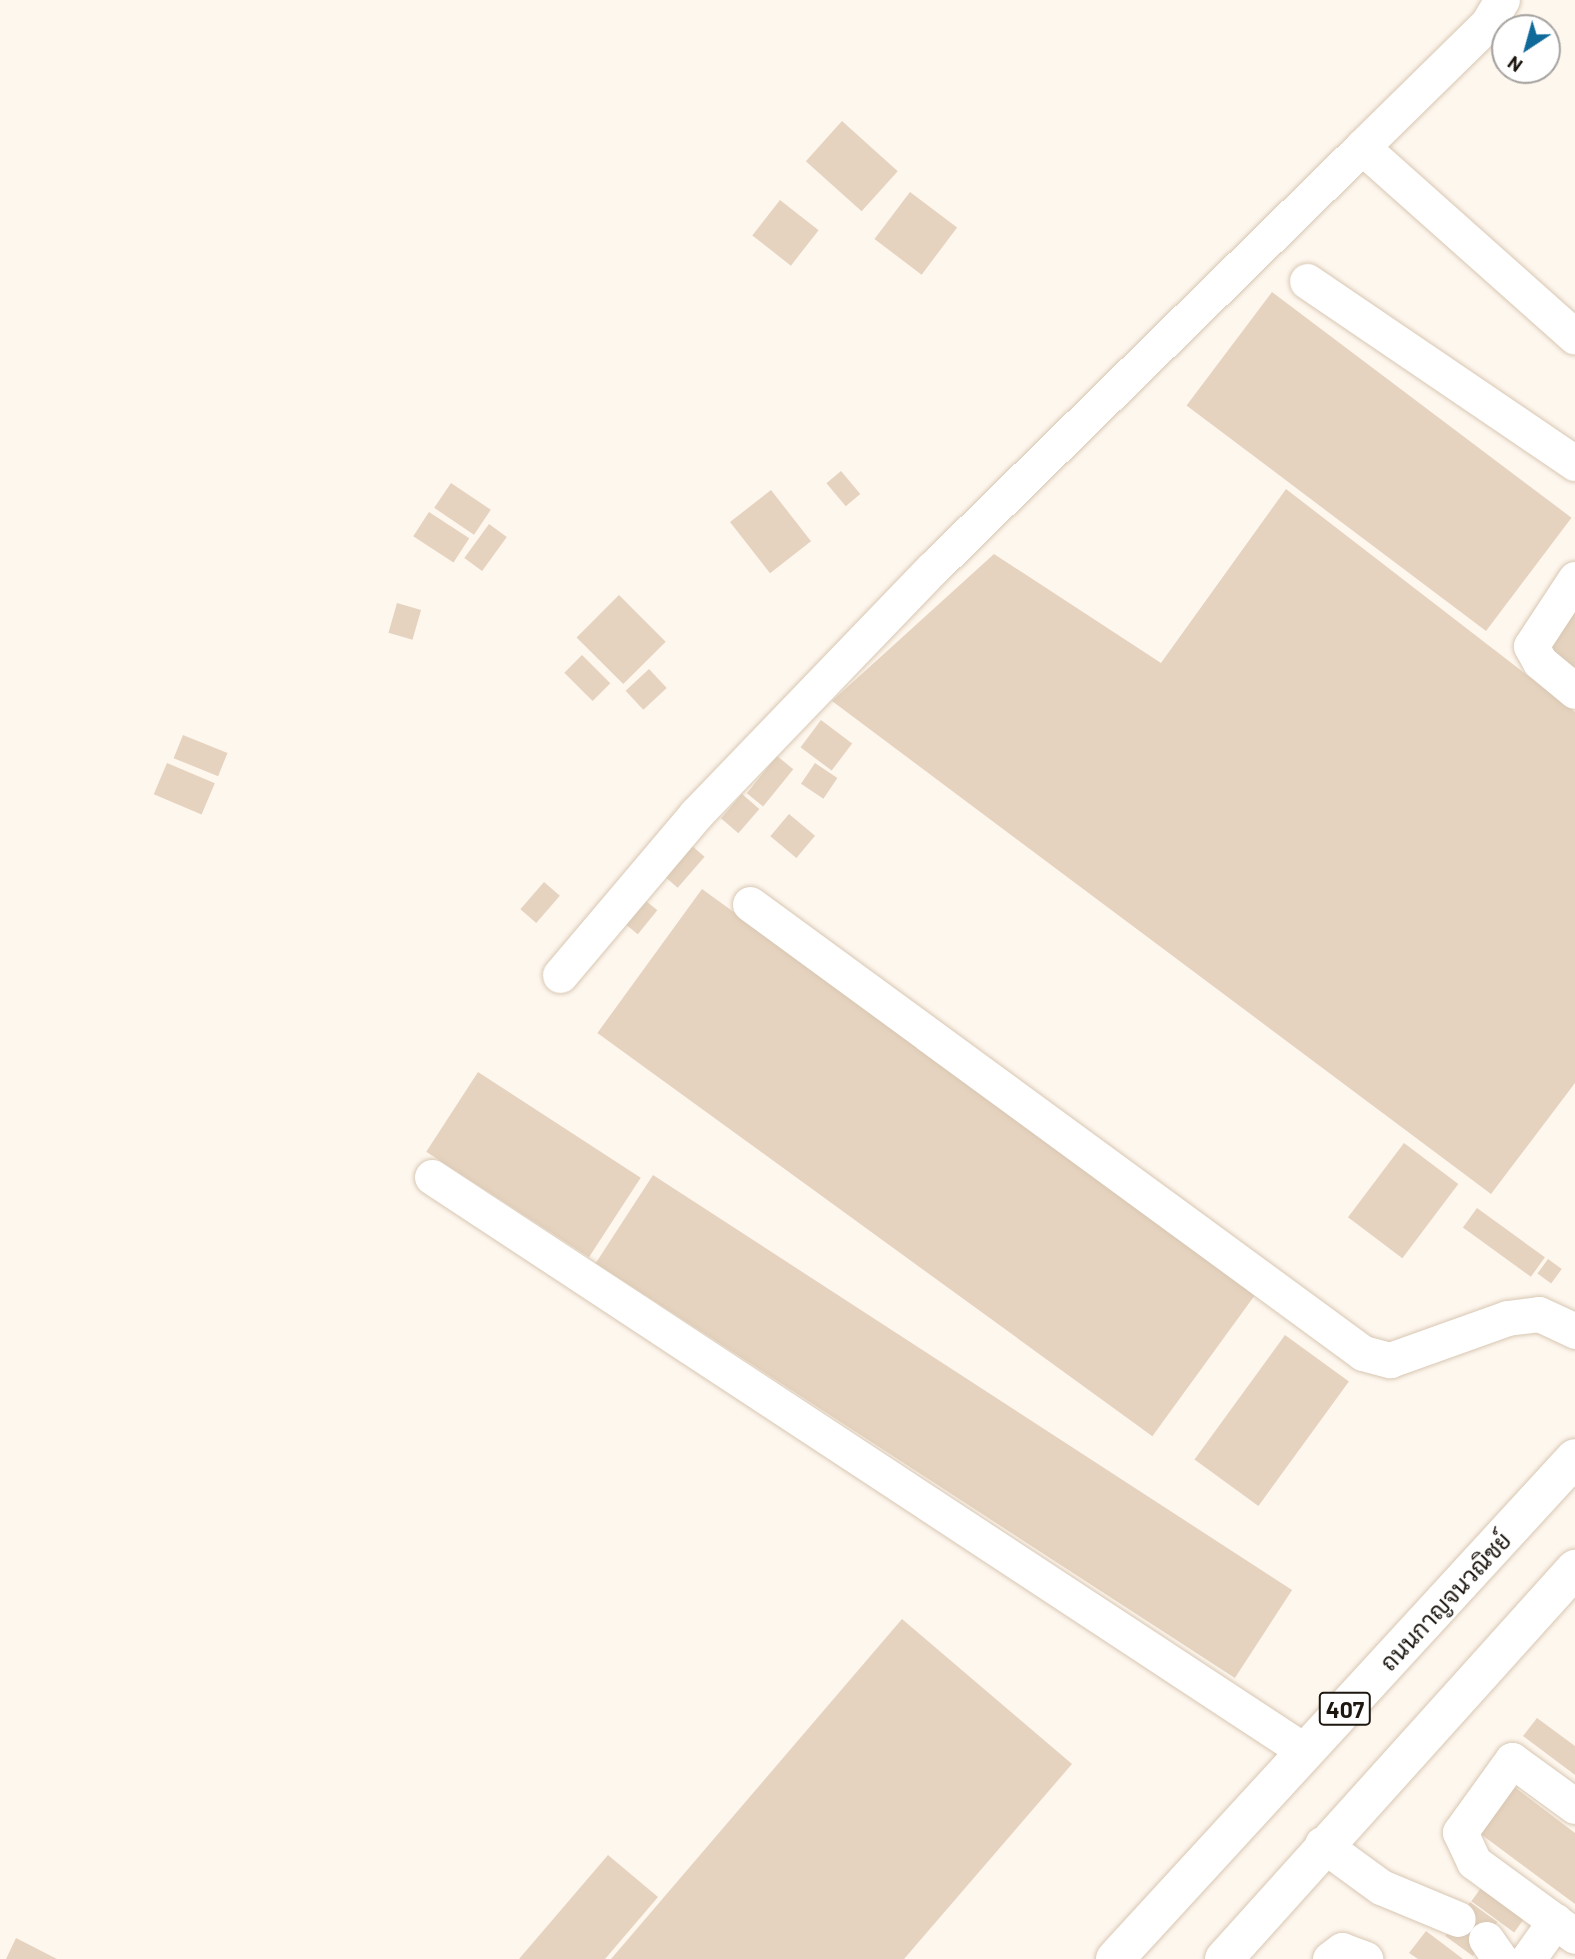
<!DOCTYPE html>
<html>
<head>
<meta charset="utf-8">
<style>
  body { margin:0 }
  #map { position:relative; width:1575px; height:1959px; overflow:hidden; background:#fef7ee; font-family:Barlow,Sarabun,sans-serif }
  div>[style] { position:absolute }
  .building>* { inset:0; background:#e5d3bf; transform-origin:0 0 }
  .roads { filter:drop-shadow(0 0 2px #d8c7b3) drop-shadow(0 0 2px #d8c7b3) }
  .minor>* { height:35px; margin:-17.5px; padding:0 17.5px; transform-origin:17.5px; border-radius:17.5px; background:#fff }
  .major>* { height:38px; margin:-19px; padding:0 19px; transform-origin:19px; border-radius:19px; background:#fff }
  span { translate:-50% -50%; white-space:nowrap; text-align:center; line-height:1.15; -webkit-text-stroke:6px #fff; paint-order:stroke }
  .shield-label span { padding:2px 5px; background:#fff; border:2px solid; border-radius:5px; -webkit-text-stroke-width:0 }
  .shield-label { font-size:23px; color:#1d1710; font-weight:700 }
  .street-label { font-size:24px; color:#1d1710 }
  .north { position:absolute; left:1491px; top:14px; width:70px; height:70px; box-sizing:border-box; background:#fff; border:2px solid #a5a29f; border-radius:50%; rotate:216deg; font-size:19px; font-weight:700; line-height:28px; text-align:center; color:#1d1710 }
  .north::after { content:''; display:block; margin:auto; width:24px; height:32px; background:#0f6a99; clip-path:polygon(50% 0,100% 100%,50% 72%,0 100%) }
</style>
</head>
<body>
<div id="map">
  <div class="building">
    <div style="left:842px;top:121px;width:75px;height:54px;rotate:42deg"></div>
    <div style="left:910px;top:192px;width:59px;height:59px;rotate:37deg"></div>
    <div style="left:780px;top:200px;width:49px;height:45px;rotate:38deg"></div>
    <div style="left:1272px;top:292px;width:375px;height:142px;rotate:37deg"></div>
    <div style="left:841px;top:471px;width:30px;height:19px;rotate:50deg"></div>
    <div style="left:451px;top:483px;width:48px;height:30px;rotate:34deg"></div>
    <div style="clip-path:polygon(1286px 489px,1575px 712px,1575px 1083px,1491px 1194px,832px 701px,994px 554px,1161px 663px)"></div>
    <div style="left:771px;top:490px;width:65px;height:52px;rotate:52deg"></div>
    <div style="left:429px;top:512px;width:48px;height:29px;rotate:33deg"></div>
    <div style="left:489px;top:524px;width:22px;height:42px;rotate:36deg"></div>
    <div style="left:619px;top:595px;width:66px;height:60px;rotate:45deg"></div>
    <div style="left:397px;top:603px;width:25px;height:31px;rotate:16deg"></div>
    <div style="clip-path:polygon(1575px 612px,1575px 668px,1547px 646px)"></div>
    <div style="left:582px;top:655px;width:40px;height:25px;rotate:45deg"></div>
    <div style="left:649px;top:669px;width:26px;height:32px;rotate:47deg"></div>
    <div style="left:821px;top:720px;width:39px;height:34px;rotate:37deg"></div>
    <div style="left:183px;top:735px;width:48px;height:25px;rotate:22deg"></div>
    <div style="left:777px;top:756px;width:21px;height:48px;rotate:39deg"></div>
    <div style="left:167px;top:763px;width:52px;height:34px;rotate:23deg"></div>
    <div style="left:815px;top:763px;width:27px;height:25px;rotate:34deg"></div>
    <div style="left:742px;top:794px;width:23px;height:32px;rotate:41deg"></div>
    <div style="left:789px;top:814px;width:34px;height:29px;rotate:40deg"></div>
    <div style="left:691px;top:845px;width:18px;height:41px;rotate:41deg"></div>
    <div style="left:544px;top:882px;width:21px;height:36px;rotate:41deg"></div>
    <div style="left:702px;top:889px;width:686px;height:178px;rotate:36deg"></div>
    <div style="left:641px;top:897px;width:21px;height:31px;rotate:39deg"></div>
    <div style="left:478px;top:1072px;width:194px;height:95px;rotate:33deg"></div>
    <div style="left:1404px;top:1143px;width:68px;height:93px;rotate:37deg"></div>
    <div style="left:653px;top:1175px;width:762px;height:105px;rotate:33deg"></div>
    <div style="left:1477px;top:1208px;width:84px;height:24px;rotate:36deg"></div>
    <div style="left:1548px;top:1259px;width:17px;height:18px;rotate:36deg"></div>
    <div style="left:1285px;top:1335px;width:79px;height:154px;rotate:36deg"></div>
    <div style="clip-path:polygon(902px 1619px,1072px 1764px,904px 1959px,611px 1959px)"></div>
    <div style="clip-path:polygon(1537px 1718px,1575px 1746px,1575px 1775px,1523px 1736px)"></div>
    <div style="clip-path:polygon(1513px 1786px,1575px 1833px,1575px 1904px,1478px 1832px)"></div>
    <div style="clip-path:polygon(608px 1855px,658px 1897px,605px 1959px,519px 1959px)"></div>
    <div style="left:1486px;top:1881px;width:53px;height:25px;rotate:36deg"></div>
    <div style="left:1470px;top:1902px;width:34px;height:42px;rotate:36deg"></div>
    <div style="clip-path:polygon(1426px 1931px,1463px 1959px,1418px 1959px,1409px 1953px)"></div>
    <div style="clip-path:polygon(16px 1938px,57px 1959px,6px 1959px)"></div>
  </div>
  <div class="roads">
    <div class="minor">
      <div style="left:1362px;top:147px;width:177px;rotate:-44.5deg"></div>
      <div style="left:1488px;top:23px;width:27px;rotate:-59deg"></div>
      <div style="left:1307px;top:281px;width:324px;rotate:34.2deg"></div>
      <div style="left:1575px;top:579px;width:80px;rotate:123.3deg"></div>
      <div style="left:1531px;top:646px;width:18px;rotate:61deg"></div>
      <div style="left:1540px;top:662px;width:45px;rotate:39.6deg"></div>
      <div style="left:750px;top:904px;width:760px;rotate:36.22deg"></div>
      <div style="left:1363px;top:1353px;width:28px;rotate:15deg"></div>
      <div style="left:1390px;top:1360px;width:124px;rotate:-19.7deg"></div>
      <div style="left:1507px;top:1318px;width:32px;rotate:-7deg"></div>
      <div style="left:1539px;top:1314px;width:40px;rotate:25deg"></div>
      <div style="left:560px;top:975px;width:211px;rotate:-49.8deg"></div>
      <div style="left:696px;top:814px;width:340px;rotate:-46.1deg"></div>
      <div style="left:932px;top:569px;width:602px;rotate:-44.46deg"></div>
      <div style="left:1362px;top:147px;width:285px;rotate:41.7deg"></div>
      <div style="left:432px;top:1177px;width:1046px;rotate:33.34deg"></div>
      <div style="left:1575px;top:1806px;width:78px;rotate:-143.9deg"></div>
      <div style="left:1512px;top:1760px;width:89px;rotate:125.8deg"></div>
      <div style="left:1460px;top:1832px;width:33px;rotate:65deg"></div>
      <div style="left:1474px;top:1862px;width:125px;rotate:36.2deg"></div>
      <div style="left:1322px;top:1844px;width:73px;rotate:36.1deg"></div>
      <div style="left:1381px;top:1887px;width:83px;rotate:22.6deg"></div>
      <div style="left:1486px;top:1939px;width:24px;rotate:55deg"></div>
      <div style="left:1330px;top:1959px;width:15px;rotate:-37deg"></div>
      <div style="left:1342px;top:1950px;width:25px;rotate:21deg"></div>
      <div style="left:1528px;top:1959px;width:47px;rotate:-54.6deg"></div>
    </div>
    <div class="major">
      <div style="left:1115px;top:1959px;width:680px;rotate:-47.44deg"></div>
      <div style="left:1224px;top:1959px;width:525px;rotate:-48.01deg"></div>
    </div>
  </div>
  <div class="shield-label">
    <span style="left:1345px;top:1709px">407</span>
  </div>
  <div class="street-label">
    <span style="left:1445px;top:1601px;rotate:-47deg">ถนนกาญจนวณิชย์</span>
  </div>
  <div class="north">N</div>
</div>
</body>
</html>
